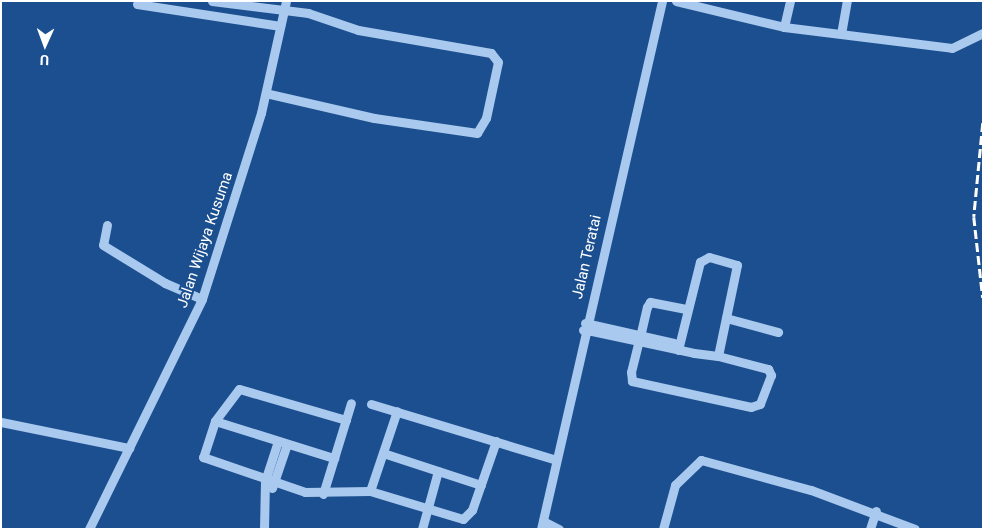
<!DOCTYPE html>
<html>
<head>
<meta charset="utf-8">
<style>
  body { margin:0 }
  #map { position:relative; width:984px; height:530px; overflow:hidden; background:#1b4f8f; font-family:Roboto,sans-serif }
  div>[style] { position:absolute }
  .minor>* { height:9px; margin:-4.5px; padding:0 4.5px; transform-origin:4.5px; border-radius:4.5px; background:#a9c9ee }
  .rail>* { height:2.5px; margin-top:-1.25px; transform-origin:0; background:repeating-linear-gradient(90deg,#fff 0 9px,transparent 0 13px) }
  span { translate:-50% -50%; white-space:nowrap; text-align:center; line-height:1.15; -webkit-text-stroke:4px #1b4f8f; paint-order:stroke }
  .street-label { font-size:15px; color:#fff }
  .frame { position:absolute; inset:0; border:2px solid #fff; pointer-events:none }
  .north { position:absolute; left:20px; top:20px; width:50px; height:50px; -webkit-text-stroke:4px #1b4f8f; paint-order:stroke; rotate:182deg; font-size:14px; font-weight:700; line-height:20px; text-align:center; color:#fff }
  .north::after { content:''; display:block; margin:auto; width:18px; height:22px; background:#fff; clip-path:polygon(50% 0,100% 100%,50% 72%,0 100%) }
</style>
</head>
<body>
<div id="map">
  <div class="minor">
    <div style="left:212px;top:1px;width:97px;rotate:7.1deg"></div>
    <div style="left:308px;top:13px;width:53px;rotate:18.8deg"></div>
    <div style="left:358px;top:30px;width:135px;rotate:9.8deg"></div>
    <div style="left:491px;top:53px;width:11px;rotate:52deg"></div>
    <div style="left:498px;top:62px;width:57px;rotate:102.1deg"></div>
    <div style="left:486px;top:118px;width:17px;rotate:121deg"></div>
    <div style="left:477px;top:133px;width:104px;rotate:-171.7deg"></div>
    <div style="left:374px;top:118px;width:111px;rotate:-167deg"></div>
    <div style="left:676px;top:1px;width:111px;rotate:13.5deg"></div>
    <div style="left:784px;top:27px;width:169px;rotate:7.1deg"></div>
    <div style="left:952px;top:48px;width:34px;rotate:-26deg"></div>
    <div style="left:137px;top:4px;width:145px;rotate:8.7deg"></div>
    <div style="left:784px;top:27px;width:27px;rotate:-77deg"></div>
    <div style="left:841px;top:34px;width:34px;rotate:-80deg"></div>
    <div style="left:107px;top:225px;width:20px;rotate:101deg"></div>
    <div style="left:103px;top:245px;width:73px;rotate:31.5deg"></div>
    <div style="left:165px;top:283px;width:40px;rotate:23.4deg"></div>
    <div style="left:726px;top:318px;width:54px;rotate:15.1deg"></div>
    <div style="left:585px;top:323px;width:91px;rotate:12.7deg"></div>
    <div style="left:583px;top:330px;width:9px;rotate:6deg"></div>
    <div style="left:592px;top:331px;width:48px;rotate:12deg"></div>
    <div style="left:639px;top:341px;width:56px;rotate:12.3deg"></div>
    <div style="left:694px;top:353px;width:24px;rotate:7deg"></div>
    <div style="left:718px;top:356px;width:52px;rotate:14.6deg"></div>
    <div style="left:768px;top:369px;width:7px;rotate:63deg"></div>
    <div style="left:771px;top:375px;width:31px;rotate:111deg"></div>
    <div style="left:760px;top:404px;width:9px;rotate:162deg"></div>
    <div style="left:751px;top:407px;width:122px;rotate:-167.7deg"></div>
    <div style="left:632px;top:381px;width:9px;rotate:-96deg"></div>
    <div style="left:631px;top:372px;width:32px;rotate:-76deg"></div>
    <div style="left:639px;top:341px;width:35px;rotate:-77deg"></div>
    <div style="left:647px;top:307px;width:6px;rotate:-59deg"></div>
    <div style="left:650px;top:302px;width:38px;rotate:11deg"></div>
    <div style="left:678px;top:350px;width:91px;rotate:-76deg"></div>
    <div style="left:700px;top:262px;width:10px;rotate:-29deg"></div>
    <div style="left:709px;top:257px;width:29px;rotate:16deg"></div>
    <div style="left:737px;top:265px;width:93px;rotate:101.8deg"></div>
    <div style="left:371px;top:404px;width:193px;rotate:16.8deg"></div>
    <div style="left:346px;top:420px;width:111px;rotate:-163.8deg"></div>
    <div style="left:239px;top:389px;width:40px;rotate:127deg"></div>
    <div style="left:215px;top:421px;width:38px;rotate:108deg"></div>
    <div style="left:203px;top:457px;width:108px;rotate:18.9deg"></div>
    <div style="left:305px;top:492px;width:65px;rotate:-0.9deg"></div>
    <div style="left:370px;top:491px;width:97px;rotate:16.8deg"></div>
    <div style="left:463px;top:519px;width:13px;rotate:-45deg"></div>
    <div style="left:472px;top:510px;width:73px;rotate:-70.8deg"></div>
    <div style="left:215px;top:421px;width:125px;rotate:17.3deg"></div>
    <div style="left:1px;top:422px;width:131px;rotate:11.5deg"></div>
    <div style="left:383px;top:453px;width:103px;rotate:18.1deg"></div>
    <div style="left:272px;top:488px;width:46px;rotate:-71.2deg"></div>
    <div style="left:370px;top:491px;width:84px;rotate:-71.4deg"></div>
    <div style="left:323px;top:494px;width:95px;rotate:-72.9deg"></div>
    <div style="left:543px;top:521px;width:18px;rotate:27deg"></div>
    <div style="left:89px;top:529px;width:256px;rotate:-63.8deg"></div>
    <div style="left:202px;top:299px;width:195px;rotate:-72.4deg"></div>
    <div style="left:261px;top:113px;width:115px;rotate:-77.4deg"></div>
    <div style="left:264px;top:529px;width:48px;rotate:-88.8deg"></div>
    <div style="left:265px;top:481px;width:42px;rotate:-72deg"></div>
    <div style="left:422px;top:529px;width:60px;rotate:-74.6deg"></div>
    <div style="left:541px;top:529px;width:542px;rotate:-77.09deg"></div>
    <div style="left:663px;top:529px;width:46px;rotate:-74.7deg"></div>
    <div style="left:675px;top:485px;width:36px;rotate:-44deg"></div>
    <div style="left:701px;top:460px;width:114px;rotate:15.3deg"></div>
    <div style="left:811px;top:490px;width:111px;rotate:20.6deg"></div>
    <div style="left:870px;top:529px;width:19px;rotate:-72deg"></div>
  </div>
  <div class="rail">
    <div style="left:983px;top:123px;width:94px;rotate:95.5deg"></div>
    <div style="left:974px;top:217px;width:81px;rotate:83.7deg"></div>
  </div>
  <div class="street-label">
    <span style="left:205px;top:240px;rotate:-71deg">Jalan Wijaya Kusuma</span>
    <span style="left:587px;top:257px;rotate:-77deg">Jalan Teratai</span>
  </div>
  <div class="frame"></div>
  <div class="north">U</div>
</div>
</body>
</html>
